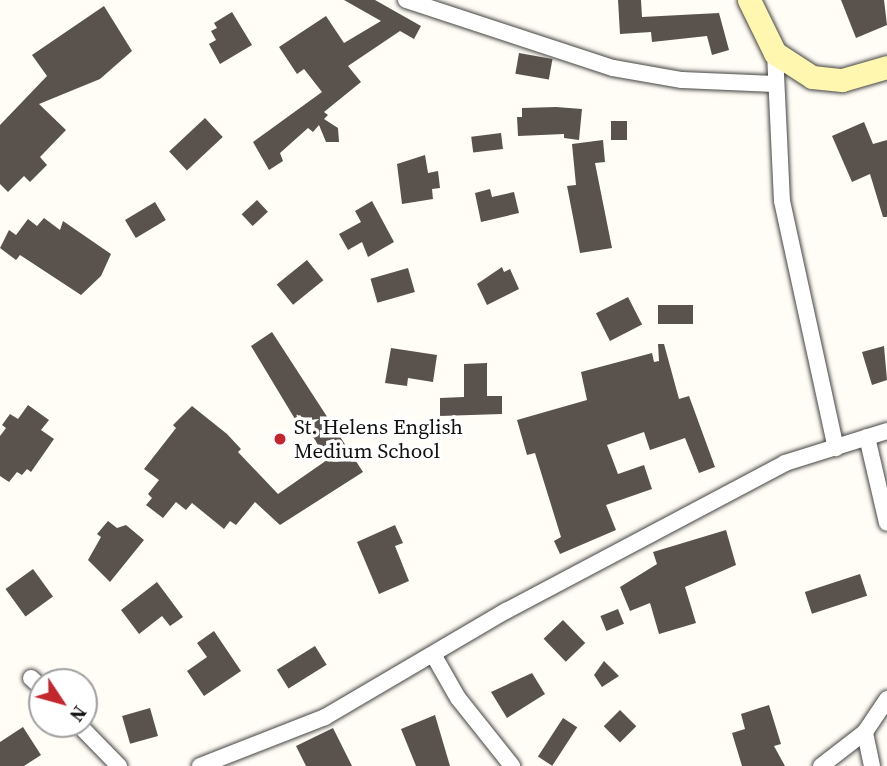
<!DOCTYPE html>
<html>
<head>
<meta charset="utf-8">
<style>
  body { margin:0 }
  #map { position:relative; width:887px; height:766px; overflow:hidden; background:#fffdf5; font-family:"Source Serif 4",serif }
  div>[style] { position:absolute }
  .building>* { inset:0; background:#5a524d; transform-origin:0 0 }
  .roads { filter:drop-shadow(0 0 2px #444) drop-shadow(0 0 2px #444) }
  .street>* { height:16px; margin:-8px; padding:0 8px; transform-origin:8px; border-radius:8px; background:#fff }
  .secondary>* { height:23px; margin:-11.5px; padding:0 11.5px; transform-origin:11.5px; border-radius:11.5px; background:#fff6b0 }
  .dots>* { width:19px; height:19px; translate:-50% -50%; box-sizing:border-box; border:4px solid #fff; border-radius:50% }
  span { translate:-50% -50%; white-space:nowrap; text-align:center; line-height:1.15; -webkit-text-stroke:7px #fff; paint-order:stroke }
  .poi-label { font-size:21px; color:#111 }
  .left { translate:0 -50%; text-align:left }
  .north { position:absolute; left:28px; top:668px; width:70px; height:70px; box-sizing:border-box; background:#fff; border:2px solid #a0a0a0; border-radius:50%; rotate:126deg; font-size:19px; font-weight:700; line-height:28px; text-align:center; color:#111 }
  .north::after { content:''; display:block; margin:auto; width:24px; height:32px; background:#c4262e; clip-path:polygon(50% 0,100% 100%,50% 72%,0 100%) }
</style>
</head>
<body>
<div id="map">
  <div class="building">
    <div style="clip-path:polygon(344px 0,375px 0,421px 26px,414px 39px,400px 31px,348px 66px,361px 82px,324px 112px,328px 115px,324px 119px,338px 128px,339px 142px,326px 142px,319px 125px,313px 132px,308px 128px,280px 153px,283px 161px,269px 170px,253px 142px,322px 92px,304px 69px,297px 74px,279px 47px,326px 16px,344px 43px,381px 21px)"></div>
    <div style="clip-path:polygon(618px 0,641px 0,642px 17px,719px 13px,729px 50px,712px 55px,707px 36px,652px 42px,651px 32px,620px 34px)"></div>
    <div style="clip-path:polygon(841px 0,884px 0,887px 25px,856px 38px)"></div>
    <div style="clip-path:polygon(104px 6px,132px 51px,100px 79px,39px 104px,66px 130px,40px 157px,47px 165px,30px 182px,24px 176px,8px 192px,0 184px,0 125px,47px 76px,32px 55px)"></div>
    <div style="clip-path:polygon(232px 12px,252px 45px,220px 64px,209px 44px,216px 40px,211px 31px,217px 28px,214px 23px)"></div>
    <div style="left:519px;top:53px;width:34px;height:21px;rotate:10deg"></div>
    <div style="clip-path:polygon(556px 107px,582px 109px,579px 140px,564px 138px,564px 134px,518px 136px,517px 117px,522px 117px,522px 108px)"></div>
    <div style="left:205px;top:118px;width:26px;height:49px;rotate:47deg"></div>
    <div style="left:611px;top:121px;width:16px;height:19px"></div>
    <div style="clip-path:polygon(864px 122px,873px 144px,887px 140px,887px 217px,883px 217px,870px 174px,852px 182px,832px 136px)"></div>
    <div style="left:501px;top:133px;width:16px;height:30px;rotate:83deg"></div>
    <div style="clip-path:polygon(603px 140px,605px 162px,595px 163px,612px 248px,580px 253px,567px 186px,576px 185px,572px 144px)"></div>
    <div style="clip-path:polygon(425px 155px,428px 173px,438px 171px,440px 188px,432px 189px,433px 199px,402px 204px,397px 164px)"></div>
    <div style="clip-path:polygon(490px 189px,492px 197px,514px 192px,519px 213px,481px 222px,475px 193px)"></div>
    <div style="left:257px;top:200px;width:16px;height:21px;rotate:47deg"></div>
    <div style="clip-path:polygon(372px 201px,394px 242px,368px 257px,362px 242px,348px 250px,339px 234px,361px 222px,355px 211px)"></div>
    <div style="left:155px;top:202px;width:21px;height:35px;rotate:59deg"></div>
    <div style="clip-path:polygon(44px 218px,60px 230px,63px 221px,111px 254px,101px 276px,81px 295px,20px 255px,16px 260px,0 248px,9px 230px,16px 235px,28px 219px,37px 226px)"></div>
    <div style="left:307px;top:260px;width:26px;height:39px;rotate:51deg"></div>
    <div style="clip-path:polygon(502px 267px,504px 272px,510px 269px,519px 289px,487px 305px,477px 284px)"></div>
    <div style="left:408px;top:268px;width:25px;height:39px;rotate:74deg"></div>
    <div style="left:628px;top:297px;width:31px;height:36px;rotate:63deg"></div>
    <div style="left:658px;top:305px;width:35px;height:19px"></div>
    <div style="clip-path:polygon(272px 332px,363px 472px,280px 525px,255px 502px,236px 525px,230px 521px,224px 529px,192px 503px,186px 510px,176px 502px,163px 518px,146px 505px,152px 498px,148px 494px,159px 480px,144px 469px,176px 428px,173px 425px,192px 406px,227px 434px,241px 449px,238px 452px,278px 494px,327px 460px,300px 415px,295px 419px,251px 346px)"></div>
    <div style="clip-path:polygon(658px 344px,664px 344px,679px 399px,689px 396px,715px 467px,699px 473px,685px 438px,650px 450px,644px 432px,607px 445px,618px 474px,644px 465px,652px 489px,606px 505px,616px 530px,560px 554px,554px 541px,561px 537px,535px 453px,527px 455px,517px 420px,587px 400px,581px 372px,652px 353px,654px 362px,659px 361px)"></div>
    <div style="clip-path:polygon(884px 346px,887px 380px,872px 385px,862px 352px)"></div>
    <div style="clip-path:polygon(391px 348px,437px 355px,433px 382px,408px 378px,407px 386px,385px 383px)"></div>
    <div style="clip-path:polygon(487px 363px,487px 396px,502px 396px,502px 414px,440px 416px,440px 398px,464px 397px,464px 364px)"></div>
    <div style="clip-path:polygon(28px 405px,49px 420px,41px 430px,54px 439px,31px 472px,27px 469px,22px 475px,17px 472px,9px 482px,0 476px,0 436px,6px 428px,2px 425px,10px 414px,18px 419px)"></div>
    <div style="clip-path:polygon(108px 521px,117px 528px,126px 525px,144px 540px,110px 582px,88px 560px,101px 537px,97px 534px)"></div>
    <div style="clip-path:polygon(395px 525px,403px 543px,395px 546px,409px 581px,379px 594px,357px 542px)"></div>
    <div style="clip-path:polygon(726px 530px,736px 565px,685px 587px,696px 623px,659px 634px,650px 603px,630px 611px,620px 587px,657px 564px,653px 552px)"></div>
    <div style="left:33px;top:569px;width:34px;height:34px;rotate:54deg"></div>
    <div style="left:860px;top:574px;width:23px;height:58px;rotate:72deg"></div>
    <div style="clip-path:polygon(157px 582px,183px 617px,170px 626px,162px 616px,139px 634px,121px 610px)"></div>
    <div style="left:618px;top:609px;width:16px;height:19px;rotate:68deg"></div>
    <div style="left:563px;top:620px;width:32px;height:27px;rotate:46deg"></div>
    <div style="clip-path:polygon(214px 631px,241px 671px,204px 696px,187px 671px,207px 657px,197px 643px)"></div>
    <div style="left:315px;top:646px;width:22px;height:45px;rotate:58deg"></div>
    <div style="clip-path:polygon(604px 661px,619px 676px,602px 687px,594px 675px)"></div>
    <div style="clip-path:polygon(532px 673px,545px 694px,507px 718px,491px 692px)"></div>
    <div style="clip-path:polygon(769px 705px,781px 744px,774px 746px,785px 766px,742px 766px,732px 733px,745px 729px,741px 714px)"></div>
    <div style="left:150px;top:708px;width:29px;height:29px;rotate:74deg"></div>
    <div style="left:620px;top:710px;width:23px;height:23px;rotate:45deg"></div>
    <div style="clip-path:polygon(435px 715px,450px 766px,416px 766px,401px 729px)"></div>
    <div style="left:563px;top:718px;width:17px;height:46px;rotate:33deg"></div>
    <div style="clip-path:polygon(23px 727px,41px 755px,24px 766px,0 766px,0 742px)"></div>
    <div style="clip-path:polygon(333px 728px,352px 766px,306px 766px,296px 746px)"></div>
  </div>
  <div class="roads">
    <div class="street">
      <div style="left:406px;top:0;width:218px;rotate:18.2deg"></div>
      <div style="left:613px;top:68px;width:70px;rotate:9.9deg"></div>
      <div style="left:682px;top:80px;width:93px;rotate:2.5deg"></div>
      <div style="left:775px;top:53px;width:148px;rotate:87.3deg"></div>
      <div style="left:782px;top:201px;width:253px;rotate:77.7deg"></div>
      <div style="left:867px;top:437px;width:88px;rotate:76.9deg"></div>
      <div style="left:434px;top:656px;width:48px;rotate:60.3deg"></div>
      <div style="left:458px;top:698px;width:87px;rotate:51.5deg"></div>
      <div style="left:31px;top:678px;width:15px;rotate:42deg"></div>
      <div style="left:78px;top:724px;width:59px;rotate:45.7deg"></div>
      <div style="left:200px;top:766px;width:134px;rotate:-21.4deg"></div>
      <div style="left:325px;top:717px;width:210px;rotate:-30.4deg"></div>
      <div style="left:506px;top:611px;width:316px;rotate:-27.9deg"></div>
      <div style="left:785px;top:463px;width:107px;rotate:-17.4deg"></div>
      <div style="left:821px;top:766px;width:56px;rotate:-37.7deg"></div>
      <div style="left:872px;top:766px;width:35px;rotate:-102deg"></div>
      <div style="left:865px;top:732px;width:40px;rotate:-56deg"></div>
    </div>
    <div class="secondary">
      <div style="left:749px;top:0;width:59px;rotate:63.9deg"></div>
      <div style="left:775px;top:53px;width:44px;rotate:33deg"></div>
      <div style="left:812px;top:77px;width:30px;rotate:6deg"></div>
      <div style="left:842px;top:80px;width:47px;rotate:-16.1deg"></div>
    </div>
  </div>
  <div class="dots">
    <div style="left:280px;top:439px;background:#c4262e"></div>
  </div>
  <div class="poi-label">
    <span class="left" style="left:294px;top:439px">St. Helens English<br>Medium School</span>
  </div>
  <div class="north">N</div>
</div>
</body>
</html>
